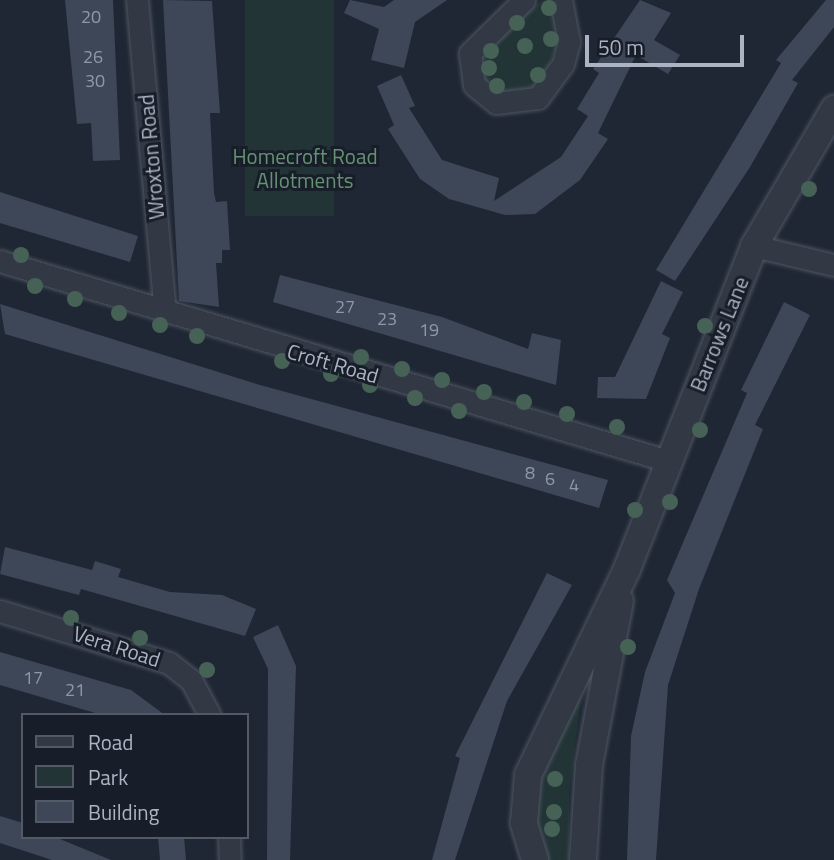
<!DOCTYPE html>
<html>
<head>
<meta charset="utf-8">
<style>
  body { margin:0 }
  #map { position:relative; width:834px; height:860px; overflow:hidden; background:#1f2734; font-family:"Titillium Web",sans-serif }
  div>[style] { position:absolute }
  .green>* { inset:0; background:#223436; transform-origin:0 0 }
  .building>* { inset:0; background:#3d4757 }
  .roads { filter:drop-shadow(0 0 2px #505663) drop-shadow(0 0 2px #505663) }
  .minor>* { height:21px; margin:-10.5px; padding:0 10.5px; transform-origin:10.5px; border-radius:10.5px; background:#323945 }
  .tertiary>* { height:26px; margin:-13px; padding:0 13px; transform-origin:13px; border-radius:13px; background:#323945 }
  .trees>* { width:16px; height:16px; margin:-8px; border-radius:50%; background:#466256 }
  span { translate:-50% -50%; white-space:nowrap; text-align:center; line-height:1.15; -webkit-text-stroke:6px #181e29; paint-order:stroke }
  .number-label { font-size:18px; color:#9098a7 }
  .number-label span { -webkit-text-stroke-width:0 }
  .park-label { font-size:21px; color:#659272 }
  .street-label { font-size:21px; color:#acb3c2 }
  .legend { position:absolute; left:21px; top:713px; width:228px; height:126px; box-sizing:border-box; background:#181e29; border:2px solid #535a66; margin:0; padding:9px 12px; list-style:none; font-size:21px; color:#acb3c2 }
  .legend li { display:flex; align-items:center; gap:14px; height:35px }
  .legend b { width:35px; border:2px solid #535a66 }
  .scale { position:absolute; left:585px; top:35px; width:159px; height:32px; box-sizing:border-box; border:4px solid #acb3c2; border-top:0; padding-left:9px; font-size:21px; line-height:24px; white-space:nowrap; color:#acb3c2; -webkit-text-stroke:5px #181e29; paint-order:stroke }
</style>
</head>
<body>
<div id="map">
  <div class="green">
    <div style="left:245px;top:0;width:89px;height:216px"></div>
    <div style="clip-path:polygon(542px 0,553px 0,560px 39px,542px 81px,509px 98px,481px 84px,484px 46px)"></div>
    <div style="clip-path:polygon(584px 674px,569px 793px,569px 860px,546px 860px,533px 817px,539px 774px)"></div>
  </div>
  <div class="building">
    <div style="clip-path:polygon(65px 0,113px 0,120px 160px,93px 161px,91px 123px,77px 124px)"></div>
    <div style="clip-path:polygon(163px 0,212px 1px,220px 113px,210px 113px,214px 193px,216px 202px,227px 201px,230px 250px,222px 250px,222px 263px,216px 263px,219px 307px,179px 301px)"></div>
    <div style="clip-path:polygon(350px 0,384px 7px,394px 0,447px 0,415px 22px,404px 68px,371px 60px,379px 29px,344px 13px)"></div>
    <div style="clip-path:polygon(640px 0,671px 13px,654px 40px,680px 55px,668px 74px,636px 55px,598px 133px,608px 139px,580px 180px,535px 214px,505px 215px,449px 199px,420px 179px,388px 129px,394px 125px,377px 86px,401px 75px,415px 106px,409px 108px,442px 160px,499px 178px,494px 201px,561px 157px,588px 116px,577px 109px,599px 73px,593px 69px)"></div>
    <div style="clip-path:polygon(826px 0,834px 0,834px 27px,792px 80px,798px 83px,750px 167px,675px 281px,656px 270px,781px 63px,776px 60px)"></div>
    <div style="clip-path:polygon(0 192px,138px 236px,130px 262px,0 223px)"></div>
    <div style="clip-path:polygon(280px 275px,442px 317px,528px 349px,532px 333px,561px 340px,556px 385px,273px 302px)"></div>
    <div style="clip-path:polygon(661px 281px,683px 292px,662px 334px,670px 338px,646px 399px,597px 398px,598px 377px,615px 377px)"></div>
    <div style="clip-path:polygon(784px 302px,810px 315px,755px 425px,763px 429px,699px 589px,668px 685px,656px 860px,627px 860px,631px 736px,645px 672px,675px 593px,667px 580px,747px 393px,741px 390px)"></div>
    <div style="clip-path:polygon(0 304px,260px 385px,608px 480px,599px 508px,5px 334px)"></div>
    <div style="clip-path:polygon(5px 547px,92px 570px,95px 561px,121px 569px,118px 577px,170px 592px,222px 595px,256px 609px,245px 636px,81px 589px,79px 595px,0 574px)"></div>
    <div style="clip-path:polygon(547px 573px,572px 585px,507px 701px,455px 860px,432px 860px,460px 758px,455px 756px)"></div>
    <div style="clip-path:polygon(278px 625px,296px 666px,290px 860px,267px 860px,268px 669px,253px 637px)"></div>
    <div style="clip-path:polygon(0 652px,131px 690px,165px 715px,102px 715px,0 685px)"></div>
    <div style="clip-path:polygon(0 816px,23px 823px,23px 837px,55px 837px,111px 860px,52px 860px,0 843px)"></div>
    <div style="clip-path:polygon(158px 837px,184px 837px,186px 860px,160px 860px)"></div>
  </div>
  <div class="roads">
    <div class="minor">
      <div style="left:137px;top:0;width:314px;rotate:84.9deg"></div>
      <div style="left:524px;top:0;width:76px;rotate:135.5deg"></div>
      <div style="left:470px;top:53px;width:32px;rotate:83deg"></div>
      <div style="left:474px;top:85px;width:28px;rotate:39deg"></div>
      <div style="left:496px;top:103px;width:42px;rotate:-6.8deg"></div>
      <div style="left:538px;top:98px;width:42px;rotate:-53.7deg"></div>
      <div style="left:563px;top:64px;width:23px;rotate:-75deg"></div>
      <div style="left:569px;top:42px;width:43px;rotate:-100.8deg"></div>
      <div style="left:754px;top:246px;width:82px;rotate:13.4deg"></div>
      <div style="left:0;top:261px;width:697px;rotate:16.67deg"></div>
      <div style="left:0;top:611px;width:177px;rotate:17.1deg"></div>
      <div style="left:169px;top:663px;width:28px;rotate:38deg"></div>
      <div style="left:191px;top:680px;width:40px;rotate:62deg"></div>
      <div style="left:229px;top:837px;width:23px;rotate:88deg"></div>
    </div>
    <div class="tertiary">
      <div style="left:535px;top:860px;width:39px;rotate:-107deg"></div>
      <div style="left:524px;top:823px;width:48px;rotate:-85.2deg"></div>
      <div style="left:528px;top:775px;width:229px;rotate:-64.3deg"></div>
      <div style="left:627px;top:569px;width:347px;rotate:-68.5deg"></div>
      <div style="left:754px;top:246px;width:159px;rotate:-59.7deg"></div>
      <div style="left:583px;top:860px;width:95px;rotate:-86.4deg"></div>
      <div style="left:589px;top:765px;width:167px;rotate:-79.3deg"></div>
    </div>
  </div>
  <div class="trees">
    <div style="left:549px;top:8px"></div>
    <div style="left:517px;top:23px"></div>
    <div style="left:551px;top:39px"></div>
    <div style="left:525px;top:46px"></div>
    <div style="left:491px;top:51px"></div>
    <div style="left:489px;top:68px"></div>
    <div style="left:538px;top:75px"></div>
    <div style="left:497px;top:86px"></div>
    <div style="left:809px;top:189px"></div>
    <div style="left:21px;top:255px"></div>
    <div style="left:35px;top:286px"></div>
    <div style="left:75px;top:299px"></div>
    <div style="left:119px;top:313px"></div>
    <div style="left:160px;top:325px"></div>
    <div style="left:705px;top:326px"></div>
    <div style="left:197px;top:336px"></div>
    <div style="left:361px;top:357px"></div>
    <div style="left:282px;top:361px"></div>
    <div style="left:402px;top:369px"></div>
    <div style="left:331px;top:374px"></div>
    <div style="left:442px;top:380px"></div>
    <div style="left:370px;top:385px"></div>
    <div style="left:484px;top:392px"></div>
    <div style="left:415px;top:398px"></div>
    <div style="left:524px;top:402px"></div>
    <div style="left:459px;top:411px"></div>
    <div style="left:567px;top:414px"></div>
    <div style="left:617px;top:427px"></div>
    <div style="left:700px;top:430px"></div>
    <div style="left:670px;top:502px"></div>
    <div style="left:635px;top:510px"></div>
    <div style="left:71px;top:618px"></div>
    <div style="left:140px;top:638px"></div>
    <div style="left:628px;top:647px"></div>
    <div style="left:207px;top:670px"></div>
    <div style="left:555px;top:779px"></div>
    <div style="left:554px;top:812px"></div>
    <div style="left:552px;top:829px"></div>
  </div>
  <div class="number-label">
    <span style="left:91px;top:17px">20</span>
    <span style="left:93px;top:57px">26</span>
    <span style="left:95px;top:81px">30</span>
    <span style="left:345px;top:307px">27</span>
    <span style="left:387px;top:319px">23</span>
    <span style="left:429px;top:330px">19</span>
    <span style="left:530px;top:473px">8</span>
    <span style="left:550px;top:479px">6</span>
    <span style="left:574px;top:485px">4</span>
    <span style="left:33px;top:678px">17</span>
    <span style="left:75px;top:690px">21</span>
  </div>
  <div class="park-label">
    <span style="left:305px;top:168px">Homecroft Road<br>Allotments</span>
  </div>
  <div class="street-label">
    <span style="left:151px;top:157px;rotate:-95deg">Wroxton Road</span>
    <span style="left:719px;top:334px;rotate:-68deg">Barrows Lane</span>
    <span style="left:333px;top:363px;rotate:16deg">Croft Road</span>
    <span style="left:117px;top:646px;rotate:18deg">Vera Road</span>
  </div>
  <ul class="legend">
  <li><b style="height:9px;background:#323945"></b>Road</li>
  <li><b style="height:19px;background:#223436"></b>Park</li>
  <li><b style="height:19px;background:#3d4757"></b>Building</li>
  </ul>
  <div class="scale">50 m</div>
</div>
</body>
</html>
